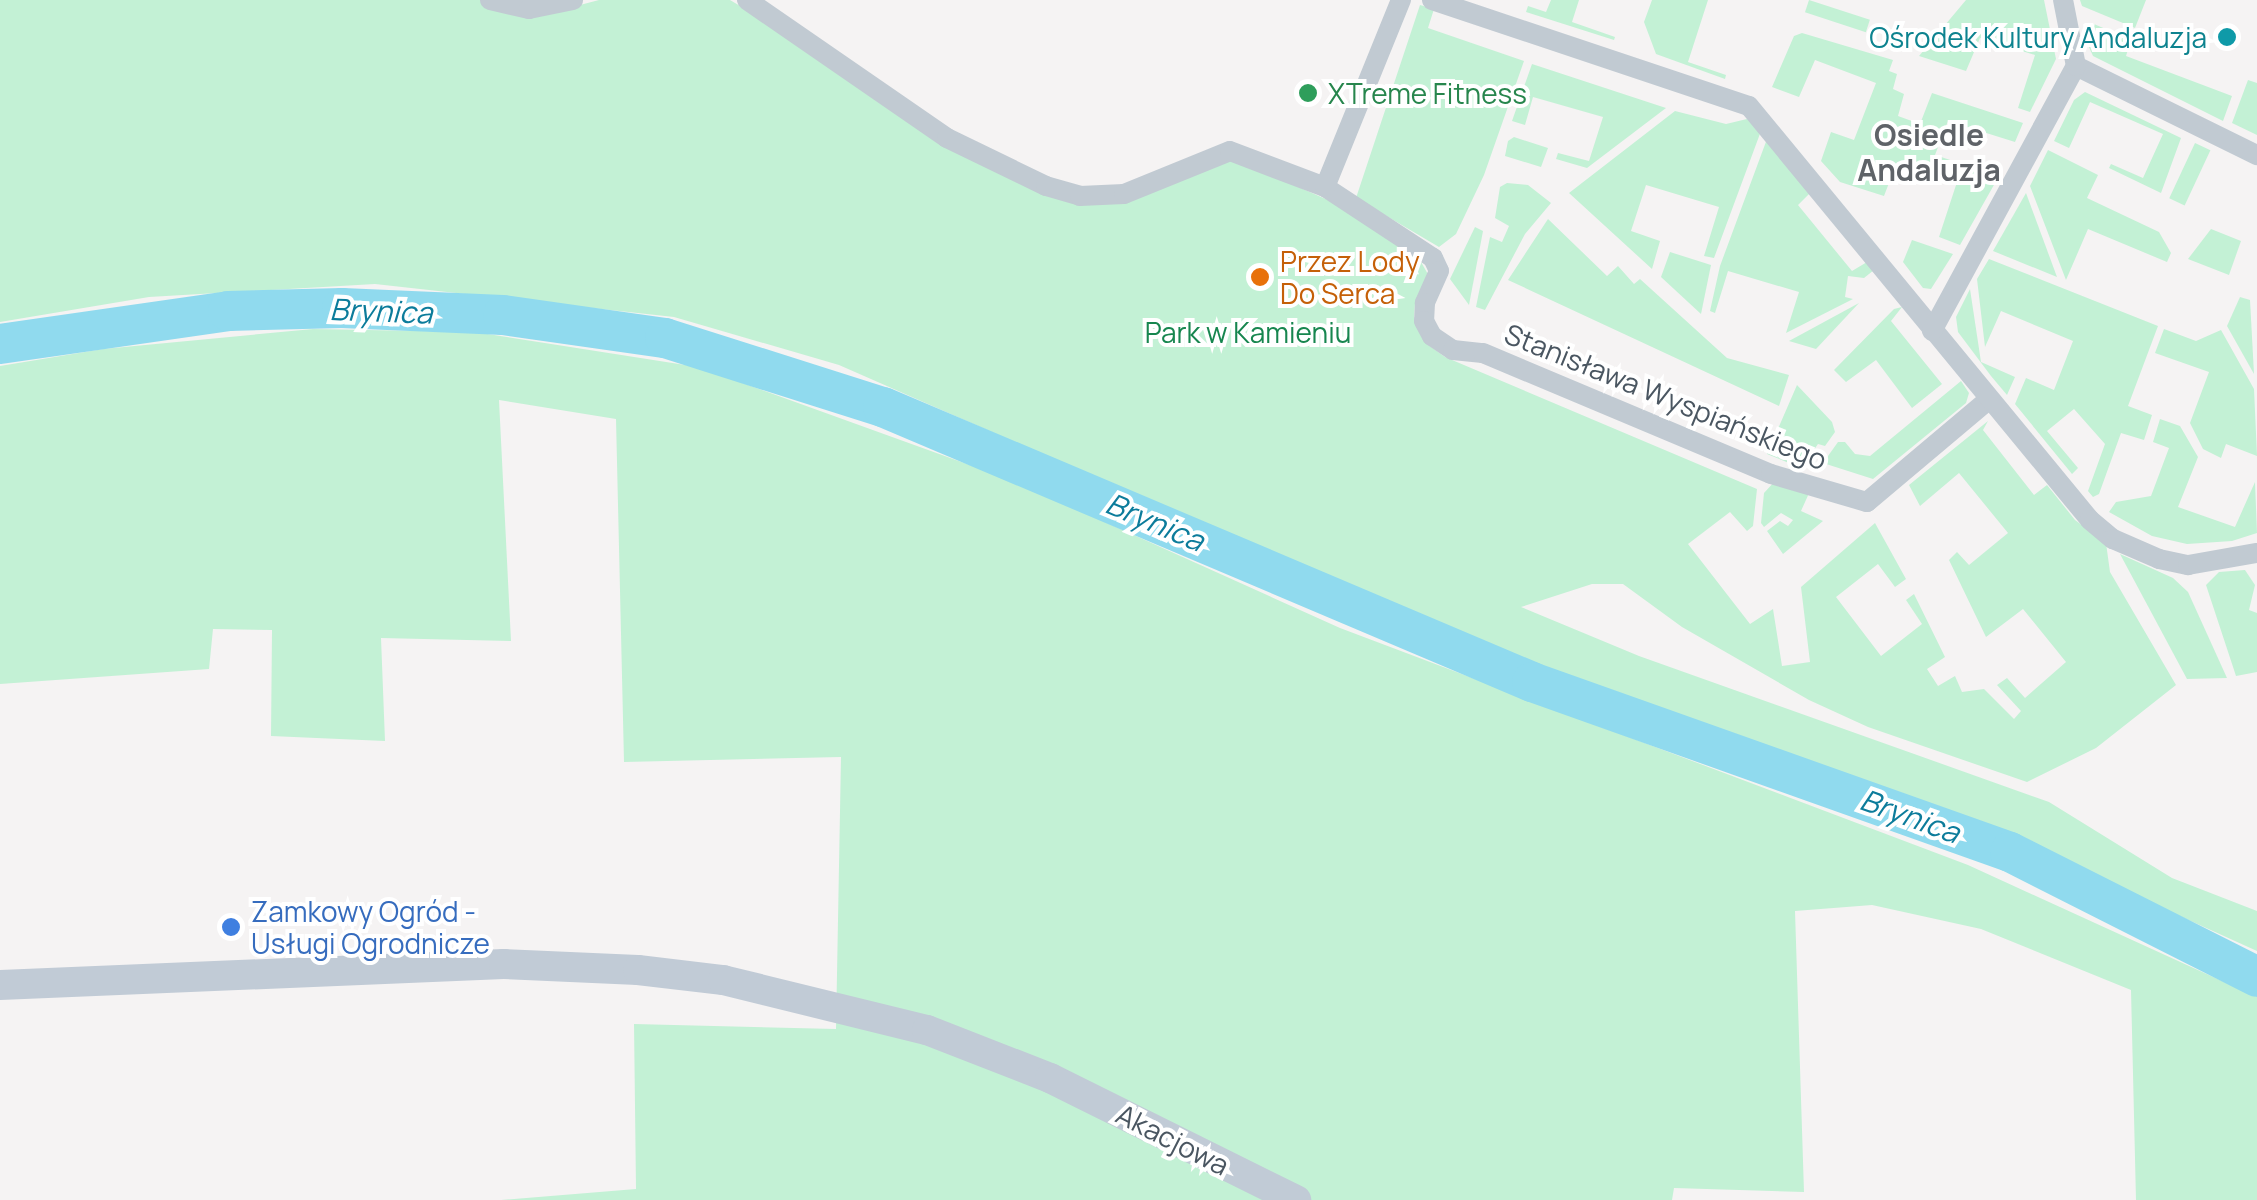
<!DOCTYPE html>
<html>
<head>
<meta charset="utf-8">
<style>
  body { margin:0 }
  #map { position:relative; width:2257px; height:1200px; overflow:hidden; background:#f5f3f3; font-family:Manrope,sans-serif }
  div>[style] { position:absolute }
  .green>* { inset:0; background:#c3f1d5; transform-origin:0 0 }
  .river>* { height:40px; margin:-20px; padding:0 20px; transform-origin:20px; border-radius:20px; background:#90daee }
  .street>* { height:20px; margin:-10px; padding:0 10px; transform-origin:10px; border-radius:10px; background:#c1cad2 }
  .secondary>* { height:30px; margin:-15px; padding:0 15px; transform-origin:15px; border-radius:15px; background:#c1cbd6 }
  .dots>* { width:28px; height:28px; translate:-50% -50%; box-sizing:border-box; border:5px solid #fff; border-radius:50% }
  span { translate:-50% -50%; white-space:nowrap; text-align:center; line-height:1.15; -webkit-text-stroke:8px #fff; paint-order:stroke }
  .culture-label { font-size:28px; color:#0d838f }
  .right { translate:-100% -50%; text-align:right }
  .leisure-label { font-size:28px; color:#27864d }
  .left { translate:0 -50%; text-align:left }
  .food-label { font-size:28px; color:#c56008 }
  .park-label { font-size:28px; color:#17864f }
  .street-label { font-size:28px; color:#4a5661 }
  .shop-label { font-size:28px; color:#366cbe }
  .neighbourhood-label { font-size:30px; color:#5f6368; font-weight:700 }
  .water-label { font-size:30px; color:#0c7c9b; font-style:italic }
</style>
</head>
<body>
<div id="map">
  <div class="green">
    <div style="clip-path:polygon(0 0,480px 0,542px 15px,599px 0,730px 0,1066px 199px,1230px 157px,1337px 204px,1421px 262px,1429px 276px,1415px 304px,1414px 319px,1427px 344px,1445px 357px,1757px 489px,1753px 526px,1747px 531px,1730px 512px,1688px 544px,1750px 624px,1773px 609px,1782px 666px,1810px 662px,1801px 587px,1875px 523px,1906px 579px,1895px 587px,1878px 564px,1836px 597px,1881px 656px,1922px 624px,1906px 600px,1914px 594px,1945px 657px,1927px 669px,1938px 686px,1955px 676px,1962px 692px,1984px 689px,2014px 719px,2021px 711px,1997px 685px,2007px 678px,2025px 698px,2066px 662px,2023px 609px,1986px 637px,1949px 560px,1957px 552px,1969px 565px,2008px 533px,1959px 473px,1920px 506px,1909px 485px,1988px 421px,1983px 430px,2034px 495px,2047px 485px,2075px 520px,2106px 543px,2110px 572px,2176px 685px,2096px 748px,2027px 782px,1868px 727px,1809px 700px,1682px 627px,1623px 584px,1592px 584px,1521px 607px,1639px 656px,2049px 802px,2172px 878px,2257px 911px,2257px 951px,2010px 839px,1477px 645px,839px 365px,674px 317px,375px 284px,149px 297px,0 322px)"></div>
    <div style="clip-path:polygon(1551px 0,1579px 0,1572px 22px,1615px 37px,1614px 40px,1526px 12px,1528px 6px,1546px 12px)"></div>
    <div style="clip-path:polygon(1652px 0,1708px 0,1688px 62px,1726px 75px,1725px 79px,1656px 54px,1644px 22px)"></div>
    <div style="left:1809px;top:0;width:64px;height:13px;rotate:18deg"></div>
    <div style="clip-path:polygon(1966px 0,2044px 0,2056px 59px,2030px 112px,2018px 108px,2035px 55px,1980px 38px,1966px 71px,1919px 56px)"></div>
    <div style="clip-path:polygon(2080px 0,2146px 0,2135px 28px,2082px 6px)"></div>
    <div style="clip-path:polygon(1420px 5px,1434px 9px,1428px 28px,1524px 61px,1484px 175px,1456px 234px,1439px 247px,1356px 198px)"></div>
    <div style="clip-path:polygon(2094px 24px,2131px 40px,2126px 56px,2232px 96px,2223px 121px,2093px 56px,2084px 36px,2086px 26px)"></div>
    <div style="clip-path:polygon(1802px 33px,1893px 60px,1889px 71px,1897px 74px,1893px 89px,1904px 94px,1898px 116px,1920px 124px,1932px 93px,2023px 123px,2015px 142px,1948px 121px,1935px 155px,1999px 176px,1960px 245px,1939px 237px,1957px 182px,1897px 162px,1884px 196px,1840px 182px,1821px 161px,1831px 132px,1854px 140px,1876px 83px,1815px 60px,1799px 97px,1772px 87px,1794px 36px)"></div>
    <div style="clip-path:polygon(1532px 64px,1666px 108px,1587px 168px,1556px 159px,1558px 153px,1589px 161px,1603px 117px,1533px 97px,1525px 125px,1512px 121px)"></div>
    <div style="clip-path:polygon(2248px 80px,2257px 83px,2257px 135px,2232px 123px)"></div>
    <div style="clip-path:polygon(2085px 92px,2181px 138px,2161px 193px,2109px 168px,2111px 164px,2143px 178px,2163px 134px,2090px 102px,2069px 148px,2054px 141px,2074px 100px)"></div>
    <div style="clip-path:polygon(1675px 111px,1726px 124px,1747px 119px,1761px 131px,1714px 258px,1704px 256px,1719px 207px,1646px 185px,1631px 231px,1660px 241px,1652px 269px,1569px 193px)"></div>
    <div style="clip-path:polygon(1514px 137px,1548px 148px,1541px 167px,1505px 156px,1508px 141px)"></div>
    <div style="clip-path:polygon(1767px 139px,1810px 193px,1798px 205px,1852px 271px,1867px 262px,1874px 270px,1864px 278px,1848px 276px,1845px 297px,1853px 299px,1786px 333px,1799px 292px,1728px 271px,1715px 313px,1710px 311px,1720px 266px)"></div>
    <div style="left:2195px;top:143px;width:17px;height:61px;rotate:25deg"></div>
    <div style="clip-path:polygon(2048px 150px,2098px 175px,2087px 198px,2159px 232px,2171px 253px,2167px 262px,2088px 229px,2066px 280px,2030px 186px)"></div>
    <div style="clip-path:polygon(1507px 183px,1528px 185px,1551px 203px,1525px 234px,1485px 310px,1476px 307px,1490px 237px,1502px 242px,1509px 226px,1495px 218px,1500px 187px)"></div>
    <div style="clip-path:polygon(2026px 193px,2057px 277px,1993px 251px)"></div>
    <div style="clip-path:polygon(1548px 219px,1607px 276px,1618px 266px,1634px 284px,1640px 279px,1727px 358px,1789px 375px,1779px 406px,1508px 280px)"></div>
    <div style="clip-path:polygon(1475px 227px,1483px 231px,1469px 305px,1450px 279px)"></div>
    <div style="clip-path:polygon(2211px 229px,2241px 241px,2229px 275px,2188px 259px)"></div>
    <div style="clip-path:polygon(1912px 240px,1953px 254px,1931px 289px,1923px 288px,1903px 262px)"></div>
    <div style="clip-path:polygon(1670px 252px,1711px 265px,1701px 314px,1661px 277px)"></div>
    <div style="clip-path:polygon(1989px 259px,2158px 326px,2128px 406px,2152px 415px,2144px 440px,2121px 433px,2099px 494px,2093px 497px,2088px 491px,2105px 444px,2074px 409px,2047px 431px,2078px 468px,2072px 474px,2015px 404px,2026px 378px,2054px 390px,2073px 341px,2001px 311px,1985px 347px,1977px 279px)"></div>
    <div style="clip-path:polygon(1970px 289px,1981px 362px,2015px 377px,2007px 395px,1991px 376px,1958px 332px,1956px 317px)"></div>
    <div style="clip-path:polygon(2240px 297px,2250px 300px,2254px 374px,2227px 326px)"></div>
    <div style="clip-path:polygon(1859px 303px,1816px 349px,1789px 341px)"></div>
    <div style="clip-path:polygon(1902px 307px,1891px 321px,1942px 384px,1912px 408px,1876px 360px,1846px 382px,1834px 370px,1894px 309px)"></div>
    <div style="clip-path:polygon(313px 329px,475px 332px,698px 367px,1014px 481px,1340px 628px,1968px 865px,2257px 997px,2257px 1200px,2136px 1200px,2131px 990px,1981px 929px,1872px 905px,1795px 911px,1804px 1192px,1674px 1188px,1672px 1200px,501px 1200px,636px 1189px,634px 1024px,836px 1029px,841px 757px,624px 762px,616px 419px,499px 400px,511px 641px,381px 638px,385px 741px,271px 736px,272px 630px,213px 629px,209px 669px,0 684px,0 366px,103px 349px)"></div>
    <div style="clip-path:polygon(2164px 329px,2196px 341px,2221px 330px,2254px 389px,2257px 456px,2226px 444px,2221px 458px,2203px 449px,2190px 423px,2209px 372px,2155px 353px)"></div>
    <div style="clip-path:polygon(1961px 381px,1969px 393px,1966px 403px,1873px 479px,1823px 463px,1838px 442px,1845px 442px,1855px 454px,1870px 456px)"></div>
    <div style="clip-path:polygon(1797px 385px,1832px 422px,1835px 432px,1825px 446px,1818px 444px,1811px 454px,1816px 463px,1801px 468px,1767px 454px)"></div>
    <div style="clip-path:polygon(2160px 419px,2180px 426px,2198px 457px,2178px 507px,2235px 527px,2255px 482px,2257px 533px,2232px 541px,2187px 544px,2152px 536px,2109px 512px,2116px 502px,2151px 496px,2169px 448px,2153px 442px)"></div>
    <div style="clip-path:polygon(1775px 481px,1810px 491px,1801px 511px,1823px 521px,1783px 554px,1767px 531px,1780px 521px,1788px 526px,1793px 520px,1781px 513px,1764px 527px,1761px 523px,1764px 493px)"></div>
    <div style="clip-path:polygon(2120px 554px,2173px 578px,2188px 592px,2227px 678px,2187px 679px)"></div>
    <div style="clip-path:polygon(2245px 570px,2255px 585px,2249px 610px,2257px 613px,2257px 672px,2236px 676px,2206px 585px,2219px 572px)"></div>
  </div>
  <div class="river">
    <div style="left:0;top:344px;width:230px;rotate:-8.2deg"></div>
    <div style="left:228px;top:311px;width:114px;rotate:-1.5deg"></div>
    <div style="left:342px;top:308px;width:161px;rotate:2.5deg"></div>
    <div style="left:503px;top:315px;width:164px;rotate:8.1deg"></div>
    <div style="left:665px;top:338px;width:229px;rotate:17.6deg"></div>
    <div style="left:883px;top:407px;width:705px;rotate:22.96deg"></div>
    <div style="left:1532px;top:682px;width:507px;rotate:19.58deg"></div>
    <div style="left:2010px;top:852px;width:277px;rotate:26.8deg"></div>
  </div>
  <div class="street">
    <div style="left:490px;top:0;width:40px;rotate:13deg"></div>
    <div style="left:529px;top:9px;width:45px;rotate:-11.6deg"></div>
    <div style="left:747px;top:0;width:243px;rotate:34.6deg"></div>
    <div style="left:947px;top:138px;width:110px;rotate:25.9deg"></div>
    <div style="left:1046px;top:186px;width:35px;rotate:16deg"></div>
    <div style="left:1080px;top:196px;width:44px;rotate:-2.6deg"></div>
    <div style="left:1124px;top:194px;width:114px;rotate:-22.1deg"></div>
    <div style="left:1230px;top:151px;width:102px;rotate:20.8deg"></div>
    <div style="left:1325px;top:187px;width:129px;rotate:33.3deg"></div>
    <div style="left:1433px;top:258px;width:14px;rotate:65deg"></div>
    <div style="left:1439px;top:271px;width:35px;rotate:114deg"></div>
    <div style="left:1425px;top:303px;width:18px;rotate:93deg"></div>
    <div style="left:1424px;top:321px;width:17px;rotate:62deg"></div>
    <div style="left:1432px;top:336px;width:25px;rotate:34deg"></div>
    <div style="left:1453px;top:350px;width:30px;rotate:6deg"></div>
    <div style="left:1483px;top:353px;width:312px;rotate:22.8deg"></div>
    <div style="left:1771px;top:474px;width:100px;rotate:16.3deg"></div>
    <div style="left:1867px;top:502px;width:158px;rotate:-40.1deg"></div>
    <div style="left:1432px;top:0;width:334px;rotate:18.5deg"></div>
    <div style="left:1749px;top:106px;width:536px;rotate:50.52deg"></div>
    <div style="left:2090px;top:520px;width:30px;rotate:40deg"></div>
    <div style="left:2113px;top:539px;width:50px;rotate:23.5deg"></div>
    <div style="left:2159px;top:559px;width:30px;rotate:12deg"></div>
    <div style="left:2188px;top:565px;width:70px;rotate:-9.9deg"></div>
    <div style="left:2076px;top:66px;width:202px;rotate:26.2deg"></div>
    <div style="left:1325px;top:187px;width:202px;rotate:-67.9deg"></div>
    <div style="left:1932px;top:331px;width:302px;rotate:-61.5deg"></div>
    <div style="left:2076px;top:66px;width:67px;rotate:-101.1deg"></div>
  </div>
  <div class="secondary">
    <div style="left:0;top:985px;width:504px;rotate:-2.39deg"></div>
    <div style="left:504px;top:964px;width:134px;rotate:2.6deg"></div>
    <div style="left:638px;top:970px;width:86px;rotate:6.7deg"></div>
    <div style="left:723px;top:980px;width:210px;rotate:13.8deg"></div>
    <div style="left:927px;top:1030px;width:132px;rotate:21.3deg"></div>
    <div style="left:1050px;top:1078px;width:275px;rotate:26.4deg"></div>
  </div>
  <div class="dots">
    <div style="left:2227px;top:37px;background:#0f9aa8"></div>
    <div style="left:1308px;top:93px;background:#2e9e5b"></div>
    <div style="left:1260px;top:277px;background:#e8710a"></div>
    <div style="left:231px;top:927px;background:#3f7fe0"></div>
  </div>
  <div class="culture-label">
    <span class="right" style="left:2207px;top:37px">Ośrodek Kultury Andaluzja</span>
  </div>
  <div class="leisure-label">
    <span class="left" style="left:1328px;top:93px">XTreme Fitness</span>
  </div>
  <div class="food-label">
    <span class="left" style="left:1280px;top:277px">Przez Lody<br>Do Serca</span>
  </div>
  <div class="park-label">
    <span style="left:1248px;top:332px">Park w Kamieniu</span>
  </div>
  <div class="street-label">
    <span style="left:1666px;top:396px;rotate:22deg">Stanisława Wyspiańskiego</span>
    <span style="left:1173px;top:1139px;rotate:27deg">Akacjowa</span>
  </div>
  <div class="shop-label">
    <span class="left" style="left:251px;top:927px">Zamkowy Ogród -<br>Usługi Ogrodnicze</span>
  </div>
  <div class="neighbourhood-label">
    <span style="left:1929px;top:152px">Osiedle<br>Andaluzja</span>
  </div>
  <div class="water-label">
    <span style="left:381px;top:311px;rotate:2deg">Brynica</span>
    <span style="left:1155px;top:522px;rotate:23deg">Brynica</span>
    <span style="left:1910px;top:816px;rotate:20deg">Brynica</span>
  </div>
</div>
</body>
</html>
